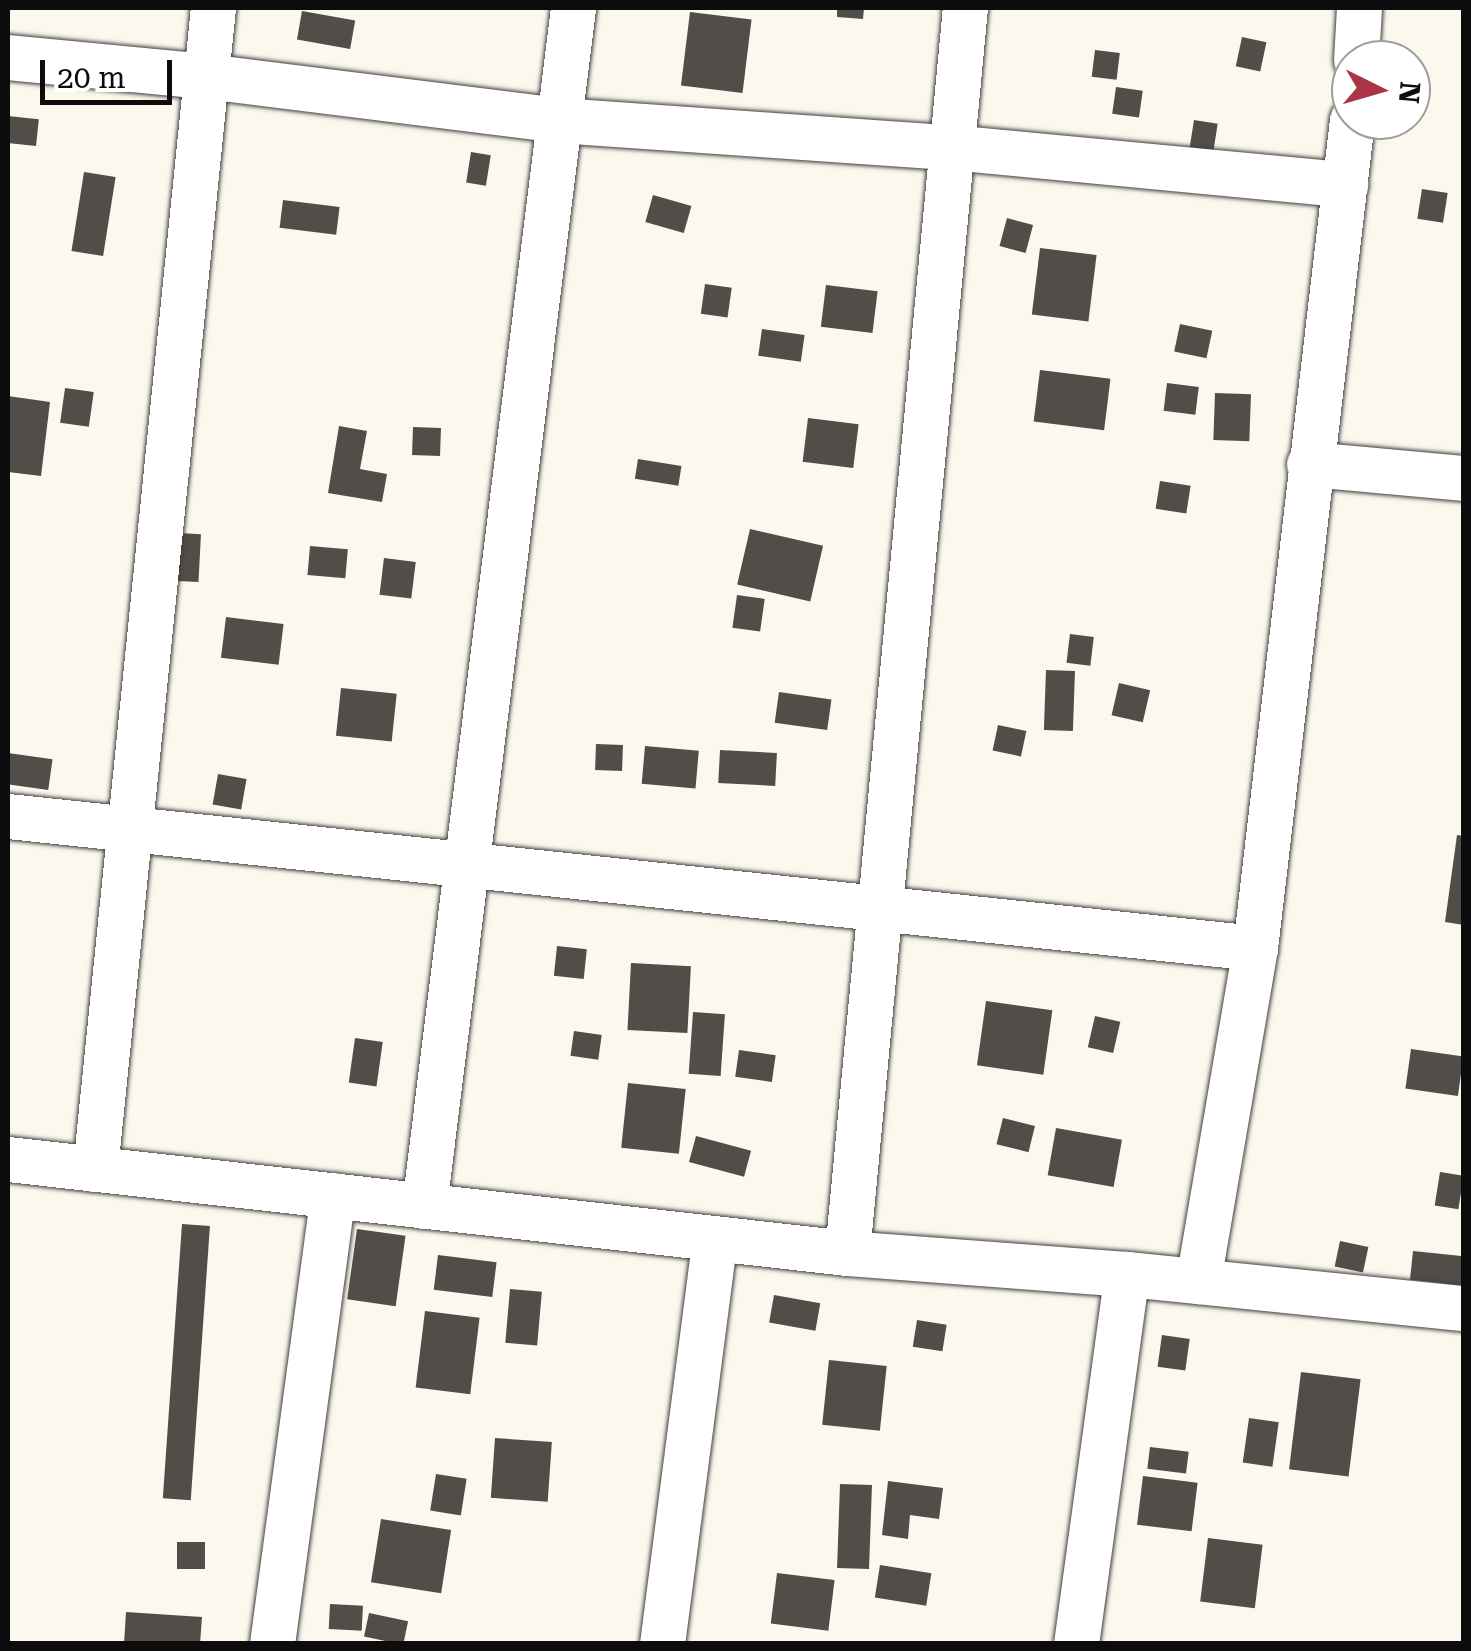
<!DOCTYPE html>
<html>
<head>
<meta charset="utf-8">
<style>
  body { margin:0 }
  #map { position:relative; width:1471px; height:1651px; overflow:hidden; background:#fdf8ed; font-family:"Roboto Serif",serif }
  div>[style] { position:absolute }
  .building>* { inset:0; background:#534d4a; transform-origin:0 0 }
  .roads { filter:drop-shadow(0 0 2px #3f3f3f) drop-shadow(0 0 2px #3f3f3f) }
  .minor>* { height:45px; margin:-22.5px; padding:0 22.5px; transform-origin:22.5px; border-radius:22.5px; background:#fff }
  span { translate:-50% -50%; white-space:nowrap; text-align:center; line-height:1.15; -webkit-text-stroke:10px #fff; paint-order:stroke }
  .frame { position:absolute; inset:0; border:10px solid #0c0c0c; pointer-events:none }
  .north { position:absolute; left:1331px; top:40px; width:100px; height:100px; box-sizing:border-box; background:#fff; border:2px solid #9e9e9e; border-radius:50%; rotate:95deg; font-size:28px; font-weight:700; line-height:40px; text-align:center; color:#0c0c0c }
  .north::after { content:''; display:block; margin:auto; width:35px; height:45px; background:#aa3545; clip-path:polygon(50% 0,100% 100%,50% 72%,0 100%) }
  .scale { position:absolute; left:40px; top:60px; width:132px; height:45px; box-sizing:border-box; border:5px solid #0c0c0c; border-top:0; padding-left:12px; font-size:30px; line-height:35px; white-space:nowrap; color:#0c0c0c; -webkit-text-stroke:8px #fff; paint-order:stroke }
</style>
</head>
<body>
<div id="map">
  <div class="building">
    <div style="clip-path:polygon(837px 8px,864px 8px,863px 19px,837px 17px)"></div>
    <div style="left:302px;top:11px;width:54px;height:29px;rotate:10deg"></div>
    <div style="left:690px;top:12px;width:62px;height:74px;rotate:7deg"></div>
    <div style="left:1242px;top:37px;width:25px;height:30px;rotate:12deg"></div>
    <div style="left:1095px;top:50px;width:25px;height:27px;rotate:7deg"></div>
    <div style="left:1116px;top:87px;width:27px;height:27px;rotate:8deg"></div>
    <div style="left:8px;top:116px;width:31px;height:27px;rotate:6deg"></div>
    <div style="left:1194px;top:120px;width:24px;height:27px;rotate:9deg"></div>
    <div style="left:471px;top:152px;width:20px;height:31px;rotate:9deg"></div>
    <div style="left:84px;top:172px;width:32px;height:80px;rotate:9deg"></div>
    <div style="left:1422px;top:189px;width:26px;height:30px;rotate:9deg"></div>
    <div style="left:653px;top:195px;width:40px;height:28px;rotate:16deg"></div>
    <div style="left:283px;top:200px;width:57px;height:28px;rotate:7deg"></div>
    <div style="left:1007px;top:218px;width:27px;height:29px;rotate:15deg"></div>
    <div style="left:1040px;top:248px;width:57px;height:67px;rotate:7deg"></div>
    <div style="left:705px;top:284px;width:27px;height:30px;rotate:8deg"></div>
    <div style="left:826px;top:285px;width:52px;height:42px;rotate:7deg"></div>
    <div style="left:1180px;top:324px;width:33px;height:28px;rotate:12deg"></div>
    <div style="left:762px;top:329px;width:43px;height:27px;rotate:8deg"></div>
    <div style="left:1040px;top:370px;width:71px;height:52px;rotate:7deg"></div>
    <div style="left:1167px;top:383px;width:32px;height:28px;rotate:7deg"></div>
    <div style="left:65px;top:388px;width:29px;height:35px;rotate:8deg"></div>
    <div style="left:1215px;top:393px;width:36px;height:47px;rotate:2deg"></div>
    <div style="clip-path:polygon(8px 396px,50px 402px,41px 476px,8px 472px)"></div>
    <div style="left:808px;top:418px;width:51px;height:44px;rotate:7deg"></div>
    <div style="clip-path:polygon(339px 426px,367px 431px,360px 469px,387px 474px,382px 502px,328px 493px)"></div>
    <div style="left:413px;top:427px;width:28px;height:28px;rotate:2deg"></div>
    <div style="left:638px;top:459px;width:44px;height:20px;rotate:9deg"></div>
    <div style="left:1160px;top:481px;width:31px;height:28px;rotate:9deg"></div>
    <div style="left:750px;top:529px;width:75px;height:57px;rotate:13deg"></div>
    <div style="left:179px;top:533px;width:22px;height:48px;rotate:3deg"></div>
    <div style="left:310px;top:546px;width:38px;height:29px;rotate:5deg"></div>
    <div style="left:384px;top:558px;width:32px;height:37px;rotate:7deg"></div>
    <div style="left:737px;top:595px;width:28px;height:33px;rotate:8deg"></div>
    <div style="left:226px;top:617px;width:58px;height:41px;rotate:7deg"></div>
    <div style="left:1070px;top:634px;width:24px;height:29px;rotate:7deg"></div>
    <div style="left:1046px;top:670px;width:29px;height:60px;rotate:2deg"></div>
    <div style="left:1119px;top:683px;width:32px;height:33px;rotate:13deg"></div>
    <div style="left:341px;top:688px;width:56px;height:48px;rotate:6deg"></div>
    <div style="left:779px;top:692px;width:53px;height:31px;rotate:8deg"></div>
    <div style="left:998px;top:725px;width:29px;height:26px;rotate:12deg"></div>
    <div style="left:596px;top:744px;width:27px;height:26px;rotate:2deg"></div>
    <div style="left:645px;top:746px;width:54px;height:38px;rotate:5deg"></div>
    <div style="left:720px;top:750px;width:57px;height:33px;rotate:3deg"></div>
    <div style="left:8px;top:753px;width:45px;height:31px;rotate:8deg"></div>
    <div style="left:218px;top:774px;width:29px;height:31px;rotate:10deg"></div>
    <div style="clip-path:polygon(1457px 835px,1464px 836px,1464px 925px,1445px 922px)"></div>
    <div style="left:557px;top:946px;width:30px;height:30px;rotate:6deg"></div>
    <div style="left:631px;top:963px;width:60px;height:67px;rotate:3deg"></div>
    <div style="left:986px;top:1001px;width:67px;height:65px;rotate:8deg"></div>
    <div style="left:693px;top:1012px;width:32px;height:62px;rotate:4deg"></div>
    <div style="left:1095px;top:1016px;width:26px;height:32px;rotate:13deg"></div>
    <div style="left:574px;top:1031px;width:28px;height:25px;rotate:8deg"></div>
    <div style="left:355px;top:1038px;width:28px;height:45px;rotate:8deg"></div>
    <div style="left:1411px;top:1049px;width:53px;height:40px;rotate:8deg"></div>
    <div style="left:739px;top:1050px;width:37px;height:27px;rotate:8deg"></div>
    <div style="left:628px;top:1083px;width:58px;height:65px;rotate:6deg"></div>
    <div style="left:1003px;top:1118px;width:33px;height:27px;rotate:14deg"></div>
    <div style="left:1056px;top:1128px;width:67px;height:48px;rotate:10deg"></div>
    <div style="left:696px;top:1136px;width:57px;height:27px;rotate:15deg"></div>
    <div style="left:1440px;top:1172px;width:24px;height:34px;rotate:9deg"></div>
    <div style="left:182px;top:1224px;width:28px;height:275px;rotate:4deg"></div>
    <div style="left:357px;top:1229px;width:49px;height:71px;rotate:8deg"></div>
    <div style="left:1340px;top:1241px;width:29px;height:26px;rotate:12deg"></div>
    <div style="left:1413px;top:1251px;width:51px;height:29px;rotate:6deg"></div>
    <div style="left:438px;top:1255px;width:59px;height:35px;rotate:7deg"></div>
    <div style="left:510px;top:1289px;width:32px;height:54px;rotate:5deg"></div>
    <div style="left:774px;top:1295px;width:47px;height:28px;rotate:10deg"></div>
    <div style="left:425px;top:1311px;width:55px;height:77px;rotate:7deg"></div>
    <div style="left:917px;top:1320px;width:30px;height:27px;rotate:9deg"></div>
    <div style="left:1162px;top:1335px;width:28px;height:32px;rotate:8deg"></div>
    <div style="left:829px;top:1360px;width:58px;height:65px;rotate:6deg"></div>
    <div style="left:1301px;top:1372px;width:60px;height:98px;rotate:7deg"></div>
    <div style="left:1249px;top:1418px;width:30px;height:45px;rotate:8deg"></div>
    <div style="left:495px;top:1438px;width:57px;height:60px;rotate:4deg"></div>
    <div style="left:1150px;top:1447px;width:39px;height:22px;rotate:7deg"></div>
    <div style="left:436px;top:1474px;width:31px;height:37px;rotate:9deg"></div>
    <div style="left:1143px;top:1476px;width:55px;height:49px;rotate:7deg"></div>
    <div style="clip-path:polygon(888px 1481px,943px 1488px,939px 1519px,910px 1515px,908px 1539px,882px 1535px)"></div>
    <div style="left:840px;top:1484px;width:32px;height:84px;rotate:2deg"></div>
    <div style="left:381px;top:1519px;width:71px;height:64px;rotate:9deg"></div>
    <div style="left:1208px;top:1538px;width:55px;height:64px;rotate:7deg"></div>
    <div style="left:177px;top:1542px;width:28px;height:27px"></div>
    <div style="left:880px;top:1565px;width:52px;height:33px;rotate:9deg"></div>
    <div style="left:777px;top:1573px;width:58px;height:51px;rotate:7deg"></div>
    <div style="left:330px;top:1604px;width:33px;height:25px;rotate:3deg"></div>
    <div style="clip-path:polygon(126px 1612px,202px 1617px,200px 1644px,124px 1644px)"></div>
    <div style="left:369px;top:1613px;width:40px;height:24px;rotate:12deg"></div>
  </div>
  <div class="roads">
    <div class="minor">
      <div style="left:8px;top:57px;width:199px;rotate:5.5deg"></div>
      <div style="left:206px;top:76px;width:356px;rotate:7.1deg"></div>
      <div style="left:559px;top:120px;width:392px;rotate:4deg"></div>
      <div style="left:950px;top:147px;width:397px;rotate:5.4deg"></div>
      <div style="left:1356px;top:60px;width:52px;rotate:-86.7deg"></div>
      <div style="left:1309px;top:464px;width:156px;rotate:5.2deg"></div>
      <div style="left:8px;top:816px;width:1254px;rotate:6.04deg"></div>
      <div style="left:8px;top:1159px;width:844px;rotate:6.39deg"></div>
      <div style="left:847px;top:1253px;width:281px;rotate:4.3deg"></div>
      <div style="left:1127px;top:1274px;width:339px;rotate:5.8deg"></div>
      <div style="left:95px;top:1169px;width:1167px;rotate:-84.2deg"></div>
      <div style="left:424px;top:1206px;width:1207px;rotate:-82.91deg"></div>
      <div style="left:847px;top:1253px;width:1251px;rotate:-84.59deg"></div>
      <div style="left:1198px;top:1281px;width:338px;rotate:-80.3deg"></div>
      <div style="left:1255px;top:948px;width:834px;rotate:-83.32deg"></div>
      <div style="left:272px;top:1644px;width:453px;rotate:-82.3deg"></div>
      <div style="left:662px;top:1644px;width:409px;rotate:-82.6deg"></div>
      <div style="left:1076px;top:1644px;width:373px;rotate:-82.2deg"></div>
    </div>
  </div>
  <div class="frame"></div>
  <div class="north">N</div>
  <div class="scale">20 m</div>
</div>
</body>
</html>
